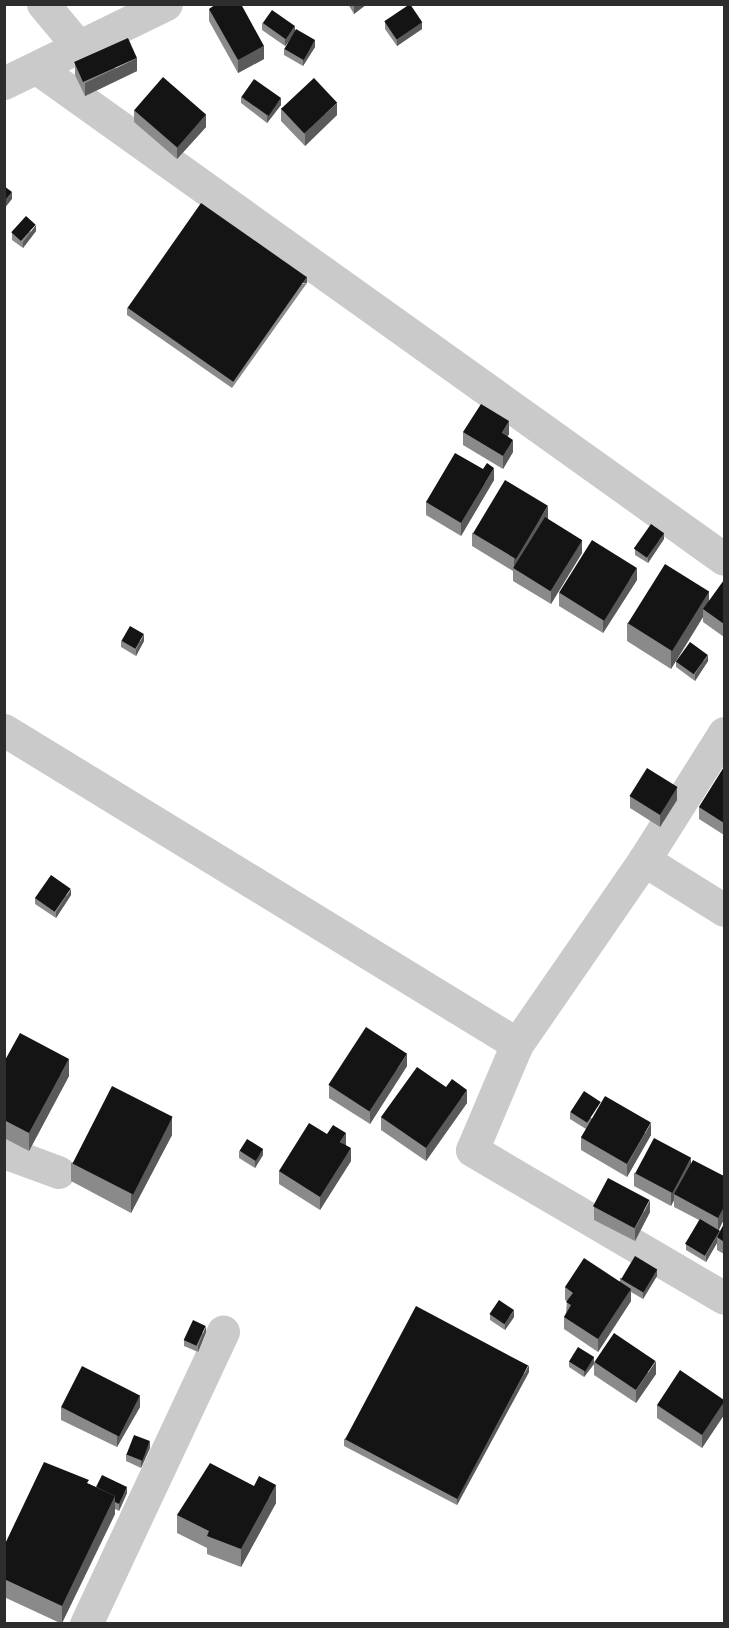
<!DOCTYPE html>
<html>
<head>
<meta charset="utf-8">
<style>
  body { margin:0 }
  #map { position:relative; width:729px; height:1628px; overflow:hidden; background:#fff; font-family:"DejaVu Sans",sans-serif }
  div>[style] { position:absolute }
  .minor>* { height:33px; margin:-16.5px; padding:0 16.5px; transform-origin:16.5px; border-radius:16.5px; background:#cacaca }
  .wall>* { inset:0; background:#8a8a8a }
  .shaded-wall>* { inset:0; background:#5a5a5a; transform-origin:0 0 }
  .building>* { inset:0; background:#141414; transform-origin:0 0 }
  span { translate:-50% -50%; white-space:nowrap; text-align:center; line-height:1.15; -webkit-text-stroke:6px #fff; paint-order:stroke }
  .frame { position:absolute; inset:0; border:6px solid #2d2d2d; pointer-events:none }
</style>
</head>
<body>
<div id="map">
  <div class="minor">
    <div style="left:43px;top:4px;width:56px;rotate:50.1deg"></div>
    <div style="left:37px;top:68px;width:844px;rotate:35.55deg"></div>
    <div style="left:4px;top:83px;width:180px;rotate:-26deg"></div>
    <div style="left:4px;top:730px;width:601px;rotate:31.47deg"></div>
    <div style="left:724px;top:733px;width:150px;rotate:122.2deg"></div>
    <div style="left:644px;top:860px;width:224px;rotate:124.6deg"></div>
    <div style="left:517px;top:1044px;width:115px;rotate:113deg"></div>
    <div style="left:472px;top:1150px;width:292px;rotate:30.4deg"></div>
    <div style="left:644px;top:860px;width:94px;rotate:32deg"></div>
    <div style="left:4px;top:1152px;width:58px;rotate:20.3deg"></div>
    <div style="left:86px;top:1624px;width:323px;rotate:-64.9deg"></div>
  </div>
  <div class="wall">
    <div style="clip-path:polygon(348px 4px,367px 4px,354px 14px)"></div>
    <div style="clip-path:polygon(209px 9px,264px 59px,238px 73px,209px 21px)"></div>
    <div style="clip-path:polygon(385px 22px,422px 29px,397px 46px,385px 29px)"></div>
    <div style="clip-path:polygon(262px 23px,295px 31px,315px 47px,303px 66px,284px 55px,284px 49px,289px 41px,285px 46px,262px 30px)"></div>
    <div style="clip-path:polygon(75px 63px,137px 71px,85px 96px,75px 75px)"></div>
    <div style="clip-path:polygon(241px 97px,281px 105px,267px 123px,241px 103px)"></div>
    <div style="clip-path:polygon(281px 108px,337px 115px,305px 146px,281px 121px)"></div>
    <div style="clip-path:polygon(134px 110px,206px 127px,177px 159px,134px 122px)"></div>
    <div style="clip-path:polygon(36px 231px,23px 248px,12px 240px,12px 233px)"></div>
    <div style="clip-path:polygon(307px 283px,232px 388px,127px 315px,127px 308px)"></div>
    <div style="clip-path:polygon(463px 432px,509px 434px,508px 436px,513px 452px,503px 469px,463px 445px)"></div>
    <div style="clip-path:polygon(494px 480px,461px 536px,426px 515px,426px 502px)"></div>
    <div style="clip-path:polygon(548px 519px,582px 553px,551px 604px,513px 581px,513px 571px,472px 546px,472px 533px)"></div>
    <div style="clip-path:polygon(664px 539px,648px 563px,635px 555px,635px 549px)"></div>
    <div style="clip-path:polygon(637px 580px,603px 633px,559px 606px,559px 593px)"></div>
    <div style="clip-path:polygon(724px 580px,724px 637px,703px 622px,703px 617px,671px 669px,627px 641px,627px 623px,709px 602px)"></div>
    <div style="clip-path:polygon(121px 641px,144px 641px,136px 656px,121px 647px)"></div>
    <div style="clip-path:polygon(676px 661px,708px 661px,695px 681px,676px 667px)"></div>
    <div style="clip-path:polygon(724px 767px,724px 835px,699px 819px,699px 807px)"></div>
    <div style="clip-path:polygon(630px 796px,677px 800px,660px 827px,630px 808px)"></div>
    <div style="clip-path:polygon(71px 895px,56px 918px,35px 904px,35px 898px)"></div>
    <div style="clip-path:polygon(4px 1062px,69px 1076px,29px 1151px,4px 1138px)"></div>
    <div style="clip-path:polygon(407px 1066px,370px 1124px,329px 1098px,329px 1085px)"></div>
    <div style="clip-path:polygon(446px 1087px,467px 1103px,426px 1161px,381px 1130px,381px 1117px)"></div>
    <div style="clip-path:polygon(570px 1112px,651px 1135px,627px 1177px,581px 1150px,581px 1137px,586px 1129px,570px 1119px)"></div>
    <div style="clip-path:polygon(172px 1135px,131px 1213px,71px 1181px,71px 1163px)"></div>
    <div style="clip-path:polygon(346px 1145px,351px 1161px,320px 1210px,279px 1184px,279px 1171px)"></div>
    <div style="clip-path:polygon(239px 1151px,263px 1155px,255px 1168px,239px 1158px)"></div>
    <div style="clip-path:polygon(691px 1164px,724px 1176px,724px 1219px,719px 1230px,720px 1231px,724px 1224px,724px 1254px,717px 1250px,717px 1243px,706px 1262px,686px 1250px,686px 1244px,699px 1220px,674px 1207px,674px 1200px,671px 1206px,634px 1186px,634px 1173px)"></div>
    <div style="clip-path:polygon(594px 1207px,650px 1212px,635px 1241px,594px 1220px)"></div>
    <div style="clip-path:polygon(657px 1276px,643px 1299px,631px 1292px,631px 1301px,598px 1352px,564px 1329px,564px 1317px,566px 1313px,567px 1301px,565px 1300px,565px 1287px,620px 1281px,620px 1278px)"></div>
    <div style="clip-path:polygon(490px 1314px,514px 1317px,505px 1330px,490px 1320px)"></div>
    <div style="clip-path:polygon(206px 1332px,198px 1352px,184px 1346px,184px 1340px)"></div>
    <div style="clip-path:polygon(569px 1361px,594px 1364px,584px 1377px,569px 1367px)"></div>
    <div style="clip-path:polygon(594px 1362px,656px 1374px,636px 1403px,594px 1375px)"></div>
    <div style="clip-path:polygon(529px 1372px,457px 1505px,344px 1446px,344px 1439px)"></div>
    <div style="clip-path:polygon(724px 1400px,724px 1415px,702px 1448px,657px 1418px,657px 1405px)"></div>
    <div style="clip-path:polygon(61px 1407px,140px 1407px,117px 1447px,61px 1420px)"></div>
    <div style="clip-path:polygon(150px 1448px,141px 1468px,126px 1461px,126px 1454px)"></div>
    <div style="clip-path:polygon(89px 1484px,96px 1487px,127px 1493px,119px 1511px,115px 1509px,115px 1514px,62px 1623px,60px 1623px,4px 1597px,4px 1546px)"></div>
    <div style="clip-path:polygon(254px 1486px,276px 1503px,241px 1567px,207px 1554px,207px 1548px,177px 1533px,177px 1515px)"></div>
  </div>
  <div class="shaded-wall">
    <div style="clip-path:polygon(354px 4px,367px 4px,354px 14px)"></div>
    <div style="clip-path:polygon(422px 22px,422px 29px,397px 46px,397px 39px)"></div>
    <div style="clip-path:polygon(295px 26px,295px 33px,285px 46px,285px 40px)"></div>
    <div style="clip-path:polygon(315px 40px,315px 47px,303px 66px,303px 60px)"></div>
    <div style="clip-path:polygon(264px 46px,264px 59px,238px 73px,238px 60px)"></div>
    <div style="clip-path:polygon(137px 58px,137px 71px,85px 96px,85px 83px)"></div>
    <div style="clip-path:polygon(281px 98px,281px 105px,267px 123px,267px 117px)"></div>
    <div style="clip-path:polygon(337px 103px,337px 115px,305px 146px,305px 133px)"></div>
    <div style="clip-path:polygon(206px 114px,206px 127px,177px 159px,177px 147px)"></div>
    <div style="clip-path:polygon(12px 192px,12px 199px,4px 209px,4px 202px)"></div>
    <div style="clip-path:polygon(36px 225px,36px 231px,23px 248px,23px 242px)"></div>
    <div style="left:307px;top:277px;width:6px;height:129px;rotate:90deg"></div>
    <div style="clip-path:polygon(509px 421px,509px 434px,502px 445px,502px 433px)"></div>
    <div style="clip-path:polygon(513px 440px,513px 452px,503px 469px,503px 456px)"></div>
    <div style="clip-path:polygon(494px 468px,494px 480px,461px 536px,461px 523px)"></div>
    <div style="clip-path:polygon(548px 506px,548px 519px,514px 569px,514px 559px)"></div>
    <div style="clip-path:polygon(664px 533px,664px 539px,648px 563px,648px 557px)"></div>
    <div style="clip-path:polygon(582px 540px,582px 553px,551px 604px,551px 591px)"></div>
    <div style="clip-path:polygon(637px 568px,637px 580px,603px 633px,603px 621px)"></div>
    <div style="clip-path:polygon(709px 591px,709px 609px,703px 609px,703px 617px,671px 669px,671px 651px)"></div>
    <div style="clip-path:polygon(144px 634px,144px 641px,136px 656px,136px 650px)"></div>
    <div style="clip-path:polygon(708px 655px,708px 661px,695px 681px,695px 674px)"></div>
    <div style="clip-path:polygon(677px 787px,677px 800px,660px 827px,660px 815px)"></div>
    <div style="clip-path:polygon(71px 889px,71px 895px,56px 918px,56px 912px)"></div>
    <div style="clip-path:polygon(407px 1054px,407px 1066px,370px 1124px,370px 1111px)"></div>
    <div style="clip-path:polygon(69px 1059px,69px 1076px,29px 1151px,29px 1133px)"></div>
    <div style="clip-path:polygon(467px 1090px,467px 1103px,426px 1161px,426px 1148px)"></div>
    <div style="clip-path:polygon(172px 1117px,172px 1135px,131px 1213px,131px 1195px)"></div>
    <div style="clip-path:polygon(651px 1123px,651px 1135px,627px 1177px,627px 1165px)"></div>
    <div style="clip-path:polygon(346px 1133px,346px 1146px,340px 1142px)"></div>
    <div style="clip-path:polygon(351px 1148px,351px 1161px,320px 1210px,320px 1197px)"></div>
    <div style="clip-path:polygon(263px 1149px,263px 1155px,255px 1168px,255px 1162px)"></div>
    <div style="clip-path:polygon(691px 1158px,691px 1171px,674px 1194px,674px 1200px,671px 1206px,671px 1194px)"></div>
    <div style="clip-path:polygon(650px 1200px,650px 1212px,635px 1241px,635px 1229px)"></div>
    <div style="clip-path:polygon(724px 1207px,724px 1219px,718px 1231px,718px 1218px)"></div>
    <div style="clip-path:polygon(720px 1231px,717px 1237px,717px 1243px,706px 1262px,706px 1255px)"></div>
    <div style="clip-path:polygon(657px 1269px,657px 1276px,643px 1299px,643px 1293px)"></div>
    <div style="clip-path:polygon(631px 1289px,631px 1301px,598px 1352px,598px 1339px)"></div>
    <div style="clip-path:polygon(514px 1310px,514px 1317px,505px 1330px,505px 1324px)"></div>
    <div style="clip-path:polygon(206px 1326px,206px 1332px,198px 1352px,198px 1346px)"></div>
    <div style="clip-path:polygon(594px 1357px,594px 1364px,584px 1377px,584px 1370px)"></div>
    <div style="clip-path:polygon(656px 1361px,656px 1374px,636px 1403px,636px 1391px)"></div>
    <div style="clip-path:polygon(529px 1365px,529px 1372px,457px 1505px,457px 1499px)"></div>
    <div style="clip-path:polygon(140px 1395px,140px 1407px,117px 1447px,117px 1434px)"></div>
    <div style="clip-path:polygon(724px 1402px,724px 1415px,702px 1448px,702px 1435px)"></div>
    <div style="clip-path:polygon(150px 1441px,150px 1448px,141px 1468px,141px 1461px)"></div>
    <div style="clip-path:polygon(276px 1485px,276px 1503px,241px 1567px,241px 1549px)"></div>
    <div style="clip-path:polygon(127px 1487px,127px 1493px,119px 1511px,119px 1504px)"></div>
    <div style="clip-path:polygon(115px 1496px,115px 1514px,62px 1623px,62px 1606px)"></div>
  </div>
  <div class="building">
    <div style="clip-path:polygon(216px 4px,241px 4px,264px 46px,238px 60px,209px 9px)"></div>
    <div style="left:410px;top:4px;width:22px;height:31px;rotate:56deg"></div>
    <div style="left:272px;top:10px;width:28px;height:16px;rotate:35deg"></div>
    <div style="left:296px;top:29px;width:22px;height:23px;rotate:30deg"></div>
    <div style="left:128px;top:38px;width:22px;height:59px;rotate:66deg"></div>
    <div style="left:163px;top:77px;width:57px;height:44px;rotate:41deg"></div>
    <div style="left:314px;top:78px;width:34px;height:45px;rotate:47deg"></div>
    <div style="left:254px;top:79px;width:33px;height:22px;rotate:35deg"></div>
    <div style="clip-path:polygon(4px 186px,12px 192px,4px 202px)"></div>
    <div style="left:201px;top:203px;width:129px;height:128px;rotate:35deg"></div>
    <div style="left:26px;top:216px;width:13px;height:22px;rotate:42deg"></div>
    <div style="clip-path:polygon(481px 404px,509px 421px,502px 433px,513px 440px,503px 456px,463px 432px)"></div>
    <div style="clip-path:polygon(455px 453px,483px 469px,487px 463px,494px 468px,461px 523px,426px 502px)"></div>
    <div style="left:505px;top:480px;width:50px;height:62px;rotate:31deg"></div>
    <div style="left:545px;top:517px;width:44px;height:60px;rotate:32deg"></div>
    <div style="left:651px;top:524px;width:16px;height:30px;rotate:35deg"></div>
    <div style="left:592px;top:540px;width:53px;height:62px;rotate:32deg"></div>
    <div style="left:665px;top:564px;width:52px;height:70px;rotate:32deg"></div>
    <div style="clip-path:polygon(724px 580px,724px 624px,703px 609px)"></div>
    <div style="left:130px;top:626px;width:16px;height:17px;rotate:30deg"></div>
    <div style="left:690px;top:642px;width:22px;height:24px;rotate:36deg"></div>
    <div style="clip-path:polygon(724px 767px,724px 823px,699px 807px)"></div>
    <div style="left:647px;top:768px;width:36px;height:33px;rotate:32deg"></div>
    <div style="left:51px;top:875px;width:24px;height:28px;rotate:35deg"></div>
    <div style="left:366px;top:1027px;width:49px;height:69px;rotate:33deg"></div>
    <div style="clip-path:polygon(20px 1033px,69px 1059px,29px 1133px,4px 1120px,4px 1062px)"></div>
    <div style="clip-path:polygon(417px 1067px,446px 1087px,452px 1079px,467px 1090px,426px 1148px,381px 1117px)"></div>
    <div style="left:112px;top:1086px;width:68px;height:87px;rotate:27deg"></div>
    <div style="left:584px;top:1091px;width:20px;height:25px;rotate:33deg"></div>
    <div style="left:605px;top:1096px;width:53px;height:48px;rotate:30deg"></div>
    <div style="clip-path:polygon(309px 1123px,327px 1134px,333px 1125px,346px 1133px,340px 1142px,351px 1148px,320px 1197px,279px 1171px)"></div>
    <div style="left:654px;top:1138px;width:42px;height:40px;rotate:28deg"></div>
    <div style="left:247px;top:1139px;width:19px;height:14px;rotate:32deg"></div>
    <div style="clip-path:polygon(693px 1160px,724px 1176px,724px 1207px,718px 1218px,674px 1194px)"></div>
    <div style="left:608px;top:1178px;width:47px;height:32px;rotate:28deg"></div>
    <div style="left:700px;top:1219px;width:23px;height:29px;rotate:31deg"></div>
    <div style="clip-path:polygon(724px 1224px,724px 1242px,717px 1237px)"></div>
    <div style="left:635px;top:1256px;width:26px;height:27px;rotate:31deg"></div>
    <div style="clip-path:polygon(584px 1258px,631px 1289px,598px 1339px,564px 1317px,571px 1305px,566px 1302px,573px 1293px,565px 1287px)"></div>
    <div style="left:499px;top:1300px;width:18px;height:17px;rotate:34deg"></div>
    <div style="left:416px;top:1306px;width:127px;height:151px;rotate:28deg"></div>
    <div style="left:193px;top:1320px;width:14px;height:22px;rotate:25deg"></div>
    <div style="left:614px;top:1333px;width:50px;height:35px;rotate:34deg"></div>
    <div style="left:578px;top:1347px;width:19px;height:17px;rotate:32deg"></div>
    <div style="left:82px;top:1366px;width:65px;height:46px;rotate:27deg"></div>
    <div style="clip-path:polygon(680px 1370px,724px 1400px,724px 1402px,702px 1435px,657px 1405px)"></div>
    <div style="left:134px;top:1435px;width:17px;height:21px;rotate:21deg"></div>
    <div style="clip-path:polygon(44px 1462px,89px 1480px,87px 1483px,115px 1496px,62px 1606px,4px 1579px,4px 1546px)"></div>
    <div style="clip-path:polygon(210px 1463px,254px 1486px,259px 1476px,276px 1485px,241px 1549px,207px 1536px,209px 1531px,177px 1515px)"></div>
    <div style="clip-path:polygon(102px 1475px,127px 1487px,119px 1504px,115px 1502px,115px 1496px,96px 1487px)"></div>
  </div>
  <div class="frame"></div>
</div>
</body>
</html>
